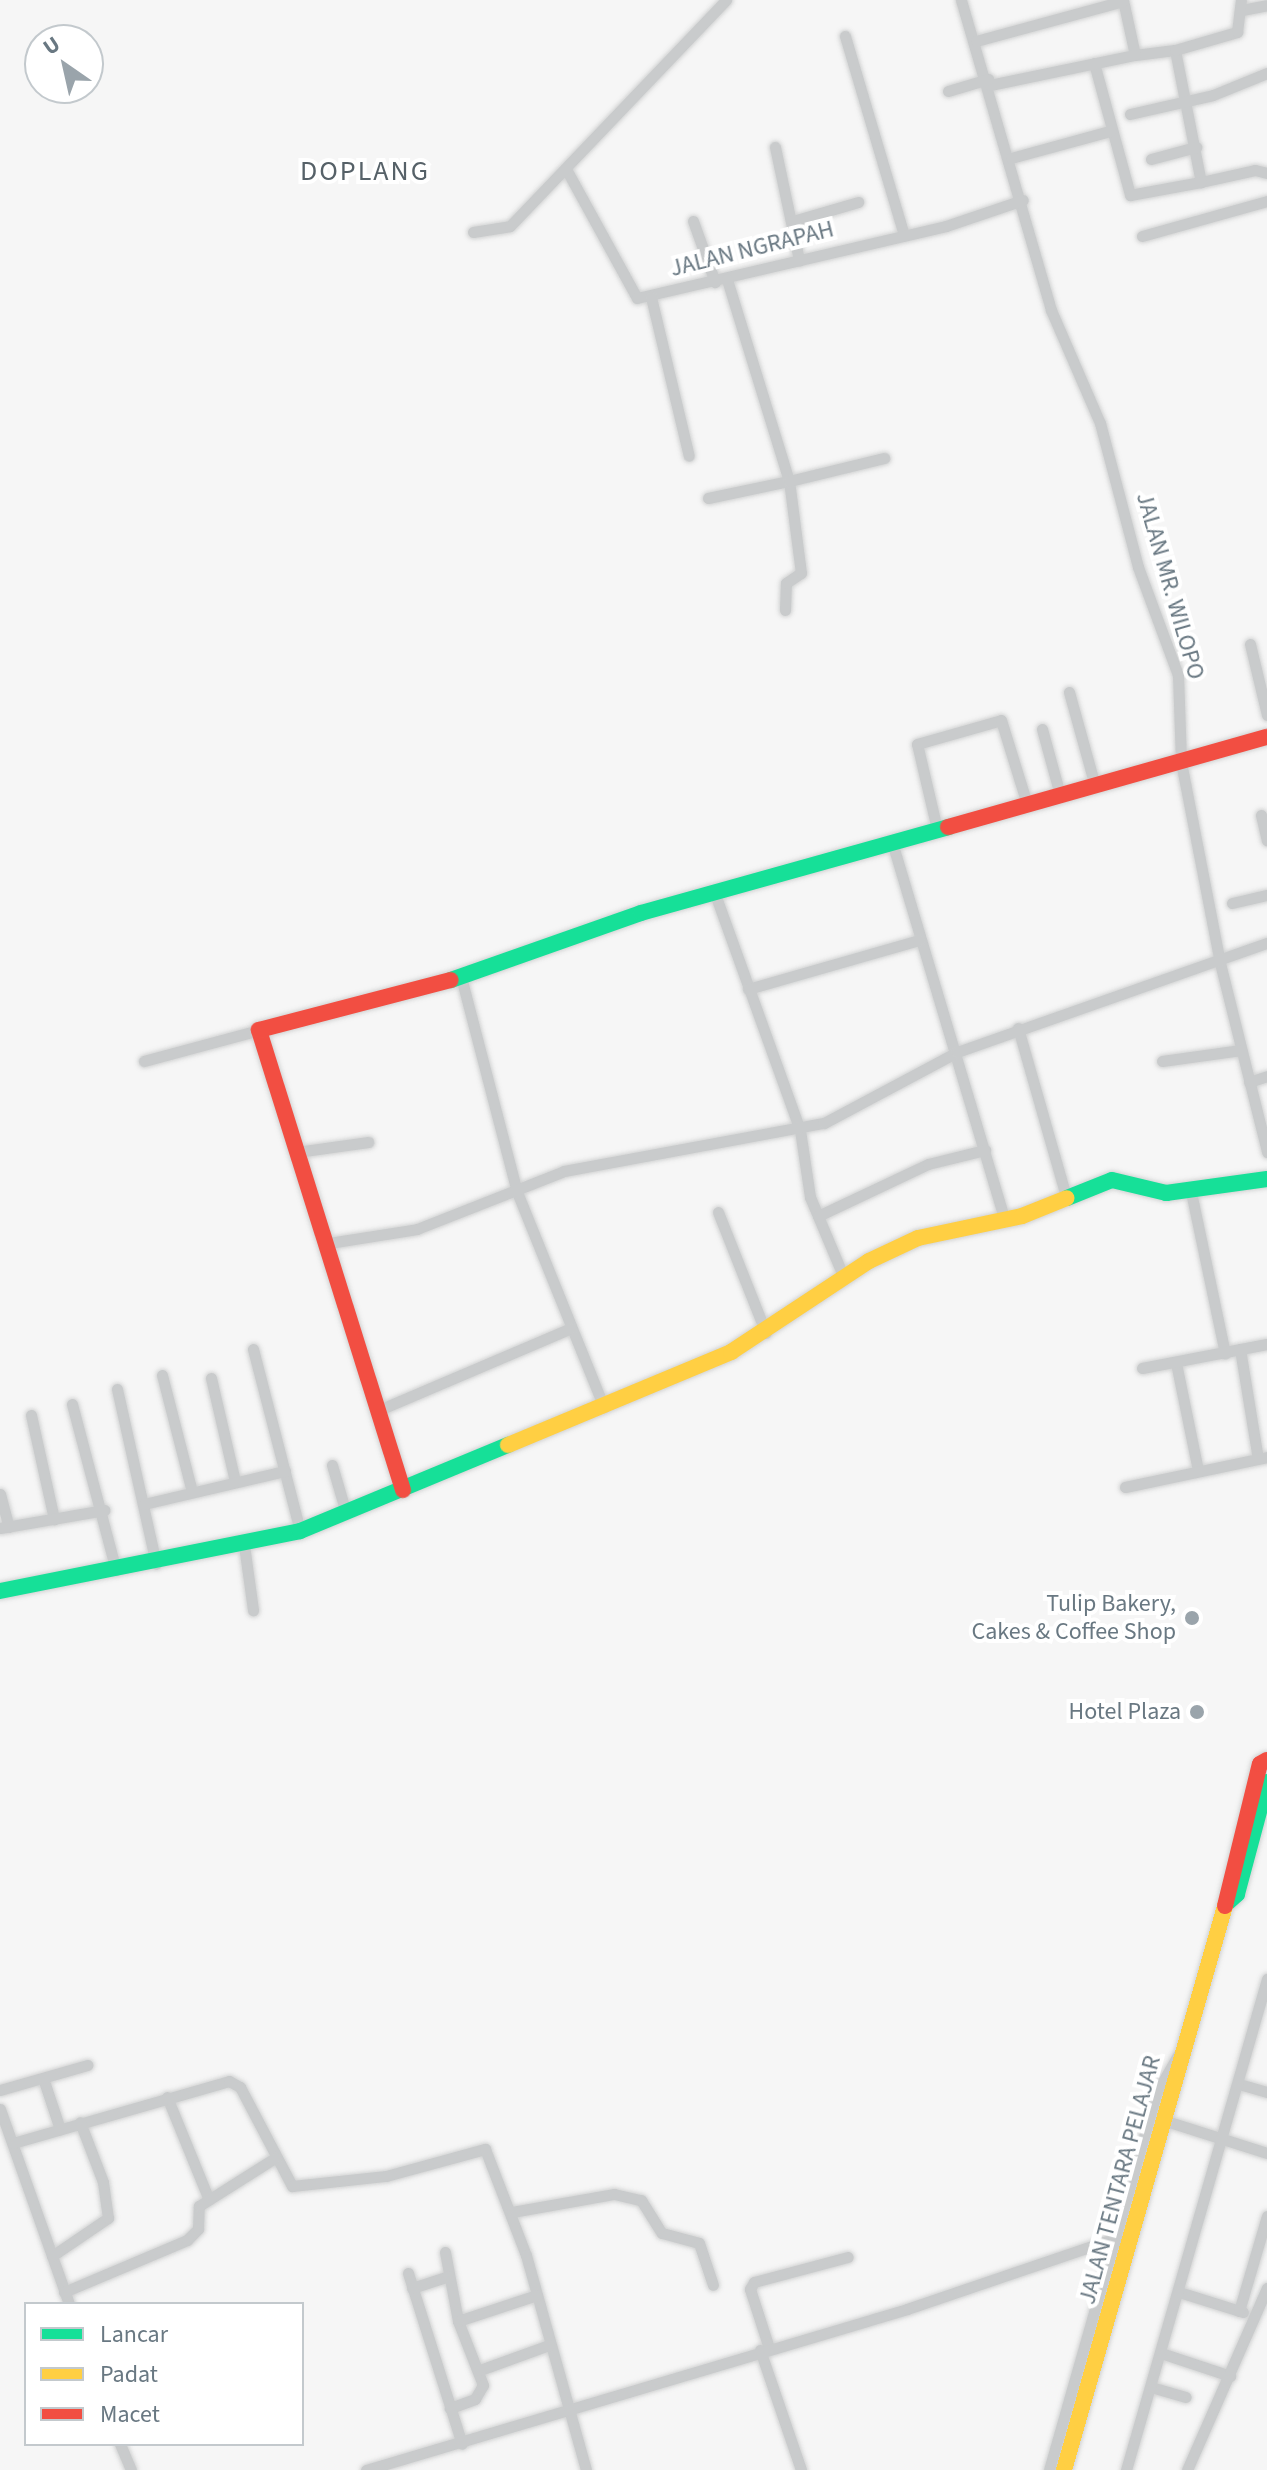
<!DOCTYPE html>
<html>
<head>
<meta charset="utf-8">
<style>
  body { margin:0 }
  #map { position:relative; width:1267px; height:2470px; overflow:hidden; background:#f6f6f6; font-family:"Source Sans 3",sans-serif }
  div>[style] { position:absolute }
  .roads { filter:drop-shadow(0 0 2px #d2d3d3) drop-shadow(0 0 2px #d2d3d3) }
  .street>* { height:11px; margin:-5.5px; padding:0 5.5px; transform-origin:5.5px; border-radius:5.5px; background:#c9cbcc }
  .fast>* { height:16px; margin:-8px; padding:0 8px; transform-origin:8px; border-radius:8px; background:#16e098 }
  .slow>* { height:16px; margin:-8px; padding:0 8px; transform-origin:8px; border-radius:8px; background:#ffcf43 }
  .jam>* { height:16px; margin:-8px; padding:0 8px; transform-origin:8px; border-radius:8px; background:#f24e42 }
  .dots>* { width:22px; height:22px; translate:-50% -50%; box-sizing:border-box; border:4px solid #fff; border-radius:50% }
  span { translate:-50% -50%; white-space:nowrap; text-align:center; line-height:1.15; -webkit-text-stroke:8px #fff; paint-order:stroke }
  .street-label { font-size:24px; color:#697882 }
  .poi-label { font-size:24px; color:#697882 }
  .right { translate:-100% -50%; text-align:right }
  .quarter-label { font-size:28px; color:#566168; letter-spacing:2px }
  .legend { position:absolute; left:24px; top:2302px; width:280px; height:144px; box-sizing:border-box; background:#fff; border:2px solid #c3c9cd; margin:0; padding:10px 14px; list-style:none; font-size:24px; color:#697882 }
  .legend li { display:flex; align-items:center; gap:16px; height:40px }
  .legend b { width:40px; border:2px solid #c3c9cd }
  .north { position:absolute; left:24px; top:24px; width:80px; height:80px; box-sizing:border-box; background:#fff; border:2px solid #c3c9cd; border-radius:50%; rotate:326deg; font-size:22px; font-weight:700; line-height:32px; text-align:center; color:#697882 }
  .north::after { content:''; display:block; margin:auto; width:28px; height:36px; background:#9aa4ab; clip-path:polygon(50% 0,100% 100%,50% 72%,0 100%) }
</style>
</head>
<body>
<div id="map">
  <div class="roads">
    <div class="street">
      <div style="left:961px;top:0;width:323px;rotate:73.8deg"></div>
      <div style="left:1051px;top:310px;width:123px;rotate:66.6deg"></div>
      <div style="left:1100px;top:423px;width:149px;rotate:75.2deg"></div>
      <div style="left:1138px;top:567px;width:115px;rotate:69.7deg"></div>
      <div style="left:1178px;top:675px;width:87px;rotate:88deg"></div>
      <div style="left:1181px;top:762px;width:205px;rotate:79deg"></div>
      <div style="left:1220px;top:963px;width:195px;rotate:76deg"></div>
      <div style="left:1123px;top:0;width:56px;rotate:77.7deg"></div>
      <div style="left:1135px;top:55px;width:40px;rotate:-7.1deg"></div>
      <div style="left:1175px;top:50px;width:135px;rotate:78.9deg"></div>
      <div style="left:1201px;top:182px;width:55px;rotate:-12.5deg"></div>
      <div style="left:1255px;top:170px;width:12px;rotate:14deg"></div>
      <div style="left:1242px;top:10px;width:25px;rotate:-11deg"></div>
      <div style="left:845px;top:36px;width:208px;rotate:73.5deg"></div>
      <div style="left:976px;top:41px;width:152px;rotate:-15.2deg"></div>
      <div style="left:1175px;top:50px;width:65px;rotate:-16.2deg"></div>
      <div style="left:1237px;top:32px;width:32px;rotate:-83deg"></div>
      <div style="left:1094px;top:63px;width:137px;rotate:74.7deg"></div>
      <div style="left:1130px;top:195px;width:72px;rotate:-10.4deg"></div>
      <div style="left:990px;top:85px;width:148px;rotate:-11.7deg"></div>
      <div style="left:948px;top:91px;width:42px;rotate:-16.7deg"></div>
      <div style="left:1130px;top:114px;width:85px;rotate:-12.9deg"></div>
      <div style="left:1213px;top:95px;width:58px;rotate:-22.2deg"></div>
      <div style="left:775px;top:147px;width:116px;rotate:78deg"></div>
      <div style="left:1011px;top:158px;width:103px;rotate:-15.3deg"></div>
      <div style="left:1151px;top:159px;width:47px;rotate:-14.9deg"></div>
      <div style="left:566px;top:169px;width:147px;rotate:61.2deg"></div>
      <div style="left:637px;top:298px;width:317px;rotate:-13.1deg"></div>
      <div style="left:946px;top:226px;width:81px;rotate:-18.7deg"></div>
      <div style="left:693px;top:221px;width:65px;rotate:70.2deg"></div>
      <div style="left:793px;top:221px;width:68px;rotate:-16.3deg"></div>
      <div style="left:473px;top:232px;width:37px;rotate:-9deg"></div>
      <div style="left:510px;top:226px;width:313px;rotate:-46.3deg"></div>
      <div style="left:1142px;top:236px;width:130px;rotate:-15.6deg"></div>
      <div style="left:651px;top:297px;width:163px;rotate:76.6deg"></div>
      <div style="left:708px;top:498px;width:83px;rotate:-11.9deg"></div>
      <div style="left:789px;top:481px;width:211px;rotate:-107.1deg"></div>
      <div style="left:785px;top:610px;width:27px;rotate:-88deg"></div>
      <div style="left:786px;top:583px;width:18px;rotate:-34deg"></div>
      <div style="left:801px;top:573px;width:93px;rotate:-97.4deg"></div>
      <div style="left:789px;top:481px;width:98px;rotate:-13.6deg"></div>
      <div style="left:1250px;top:644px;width:73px;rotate:76.5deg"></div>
      <div style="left:1069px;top:692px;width:98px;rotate:74.5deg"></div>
      <div style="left:1042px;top:729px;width:68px;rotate:74.7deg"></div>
      <div style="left:1261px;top:815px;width:26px;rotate:77deg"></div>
      <div style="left:937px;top:829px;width:87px;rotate:-103.2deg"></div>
      <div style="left:917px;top:744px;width:87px;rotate:-15.9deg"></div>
      <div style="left:1001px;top:720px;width:88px;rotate:72.8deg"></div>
      <div style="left:892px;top:842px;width:395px;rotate:73.4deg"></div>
      <div style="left:715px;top:894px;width:251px;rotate:70.2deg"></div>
      <div style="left:800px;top:1130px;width:68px;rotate:81.5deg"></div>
      <div style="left:810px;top:1197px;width:88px;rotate:67.2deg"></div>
      <div style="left:1232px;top:903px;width:36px;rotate:-13deg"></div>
      <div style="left:461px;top:977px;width:222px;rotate:75.4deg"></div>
      <div style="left:517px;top:1192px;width:232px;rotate:68deg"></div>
      <div style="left:748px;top:989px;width:178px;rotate:-16deg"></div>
      <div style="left:1018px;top:1028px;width:175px;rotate:74.1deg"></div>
      <div style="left:144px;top:1061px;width:119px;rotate:-15.1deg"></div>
      <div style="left:1162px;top:1061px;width:80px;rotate:-7.9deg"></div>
      <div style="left:1249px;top:1082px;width:19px;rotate:-18deg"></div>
      <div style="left:297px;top:1152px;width:72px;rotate:-8deg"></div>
      <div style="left:1191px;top:1192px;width:165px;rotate:78.1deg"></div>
      <div style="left:718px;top:1212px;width:130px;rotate:68.4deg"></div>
      <div style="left:818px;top:1216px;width:122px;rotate:-25.3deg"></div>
      <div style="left:928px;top:1164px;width:59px;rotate:-13.8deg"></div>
      <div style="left:329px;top:1243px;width:89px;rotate:-9deg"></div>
      <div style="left:417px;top:1229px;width:158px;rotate:-21.5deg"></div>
      <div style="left:564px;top:1171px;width:264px;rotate:-10.5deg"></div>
      <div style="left:824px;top:1123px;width:151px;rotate:-28.1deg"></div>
      <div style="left:957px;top:1052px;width:329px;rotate:-19.4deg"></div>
      <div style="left:253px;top:1349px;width:188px;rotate:75.5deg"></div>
      <div style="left:1240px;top:1349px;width:111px;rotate:80.7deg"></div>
      <div style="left:1176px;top:1363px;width:109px;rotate:78.4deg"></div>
      <div style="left:1142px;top:1368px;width:127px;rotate:-10.9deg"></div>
      <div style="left:162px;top:1375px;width:121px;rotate:75.6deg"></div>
      <div style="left:211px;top:1378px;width:106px;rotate:76.9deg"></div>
      <div style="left:117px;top:1389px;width:179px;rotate:77.4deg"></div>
      <div style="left:72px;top:1404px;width:172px;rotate:75.2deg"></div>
      <div style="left:379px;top:1410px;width:209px;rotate:-23.1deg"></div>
      <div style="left:31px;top:1415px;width:107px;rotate:77.5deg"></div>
      <div style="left:332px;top:1465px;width:50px;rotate:73.7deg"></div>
      <div style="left:1125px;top:1487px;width:145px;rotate:-11.9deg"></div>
      <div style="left:0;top:1494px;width:34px;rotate:75deg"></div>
      <div style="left:144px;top:1504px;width:145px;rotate:-13.2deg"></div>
      <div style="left:0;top:1528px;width:106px;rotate:-9.8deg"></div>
      <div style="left:244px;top:1545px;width:66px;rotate:82.1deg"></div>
      <div style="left:43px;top:2078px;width:54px;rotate:71.6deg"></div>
      <div style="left:1239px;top:2084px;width:29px;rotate:16deg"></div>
      <div style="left:0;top:2090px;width:91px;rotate:-16deg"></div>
      <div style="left:167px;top:2097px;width:111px;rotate:67.8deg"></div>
      <div style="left:0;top:2109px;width:207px;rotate:70.5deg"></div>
      <div style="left:1163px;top:2120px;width:109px;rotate:17.6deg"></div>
      <div style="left:13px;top:2143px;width:225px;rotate:-16deg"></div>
      <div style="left:229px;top:2081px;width:13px;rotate:29deg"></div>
      <div style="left:240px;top:2087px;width:112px;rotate:62.3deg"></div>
      <div style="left:292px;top:2186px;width:95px;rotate:-6.1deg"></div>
      <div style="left:386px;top:2176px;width:103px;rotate:-15.3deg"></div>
      <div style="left:485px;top:2149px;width:114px;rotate:68.9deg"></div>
      <div style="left:526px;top:2255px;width:223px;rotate:74.4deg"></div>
      <div style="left:512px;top:2212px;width:104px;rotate:-10deg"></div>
      <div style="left:614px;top:2194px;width:28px;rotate:13deg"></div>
      <div style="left:641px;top:2200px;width:39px;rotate:58deg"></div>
      <div style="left:662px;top:2233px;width:38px;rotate:15deg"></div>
      <div style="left:699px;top:2243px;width:44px;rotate:71.6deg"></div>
      <div style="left:445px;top:2252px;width:70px;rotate:79.3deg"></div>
      <div style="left:458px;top:2321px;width:69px;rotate:68.7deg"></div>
      <div style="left:483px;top:2385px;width:16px;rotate:120deg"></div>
      <div style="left:475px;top:2399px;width:27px;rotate:160deg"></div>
      <div style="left:52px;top:2256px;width:68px;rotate:-34.2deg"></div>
      <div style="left:108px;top:2218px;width:36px;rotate:-98deg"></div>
      <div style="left:103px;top:2182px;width:64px;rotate:-111deg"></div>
      <div style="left:408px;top:2273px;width:179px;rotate:72.5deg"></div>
      <div style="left:412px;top:2288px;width:39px;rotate:-18deg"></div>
      <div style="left:64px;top:2292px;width:134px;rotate:-22.9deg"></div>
      <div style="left:187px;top:2240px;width:16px;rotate:-45deg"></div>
      <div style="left:198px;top:2229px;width:23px;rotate:-88deg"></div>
      <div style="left:199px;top:2206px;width:90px;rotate:-32.3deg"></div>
      <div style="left:1179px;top:2292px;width:67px;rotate:17.4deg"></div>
      <div style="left:1239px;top:2311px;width:99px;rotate:-73.6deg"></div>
      <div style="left:458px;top:2321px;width:83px;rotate:-18.2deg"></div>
      <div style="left:769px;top:2348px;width:62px;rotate:-107.9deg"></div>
      <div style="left:750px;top:2289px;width:8px;rotate:-60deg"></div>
      <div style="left:754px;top:2282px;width:97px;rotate:-14.9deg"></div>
      <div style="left:760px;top:2350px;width:127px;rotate:71.1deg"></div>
      <div style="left:1161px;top:2353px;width:73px;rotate:18.4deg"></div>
      <div style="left:480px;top:2370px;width:73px;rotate:-19.9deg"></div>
      <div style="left:1151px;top:2387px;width:36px;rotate:16deg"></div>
      <div style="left:120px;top:2444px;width:28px;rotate:67deg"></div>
      <div style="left:366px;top:2470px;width:564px;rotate:-16.57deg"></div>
      <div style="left:907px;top:2309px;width:218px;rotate:-18.8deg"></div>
      <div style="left:1113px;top:2239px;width:15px;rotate:11deg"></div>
      <div style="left:1049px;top:2470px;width:393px;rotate:-74.1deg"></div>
      <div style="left:1157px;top:2092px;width:43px;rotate:-60.4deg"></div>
      <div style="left:1126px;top:2470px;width:511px;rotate:-73.98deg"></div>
      <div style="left:1187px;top:2470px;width:199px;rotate:-66.3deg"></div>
    </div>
    <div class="fast">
      <div style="left:451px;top:980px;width:201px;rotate:-19.4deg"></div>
      <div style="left:641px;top:913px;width:319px;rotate:-15.6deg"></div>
      <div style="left:1067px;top:1198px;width:48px;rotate:-21.8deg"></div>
      <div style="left:1112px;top:1180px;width:56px;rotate:13.5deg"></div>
      <div style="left:1166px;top:1193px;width:102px;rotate:-7.9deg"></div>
      <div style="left:0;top:1591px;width:306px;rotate:-11.3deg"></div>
      <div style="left:300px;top:1531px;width:225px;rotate:-22.5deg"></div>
      <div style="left:1226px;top:1904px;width:15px;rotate:-42deg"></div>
      <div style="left:1237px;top:1894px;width:116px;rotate:-75deg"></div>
    </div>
    <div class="slow">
      <div style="left:508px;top:1445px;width:242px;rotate:-22.6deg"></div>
      <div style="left:731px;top:1352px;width:165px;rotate:-33.4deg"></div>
      <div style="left:869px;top:1261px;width:54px;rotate:-25.1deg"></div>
      <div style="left:918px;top:1238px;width:106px;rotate:-11.9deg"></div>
      <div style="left:1022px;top:1216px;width:48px;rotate:-21.8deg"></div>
      <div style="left:1064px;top:2470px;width:587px;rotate:-74.07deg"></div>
    </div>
    <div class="jam">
      <div style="left:948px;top:827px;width:331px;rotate:-15.8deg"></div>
      <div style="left:403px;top:1490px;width:482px;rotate:-107.4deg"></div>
      <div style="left:259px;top:1030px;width:198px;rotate:-14.6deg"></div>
      <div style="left:1225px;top:1906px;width:146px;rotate:-76.2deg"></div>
      <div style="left:1260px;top:1764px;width:8px;rotate:-30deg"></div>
    </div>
  </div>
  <div class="dots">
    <div style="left:1192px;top:1618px;background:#9aa4ab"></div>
    <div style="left:1197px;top:1712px;background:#9aa4ab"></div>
  </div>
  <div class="street-label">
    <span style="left:752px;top:249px;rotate:-14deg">JALAN NGRAPAH</span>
    <span style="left:1170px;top:586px;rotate:74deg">JALAN MR. WILOPO</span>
    <span style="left:1120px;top:2180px;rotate:-75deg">JALAN TENTARA PELAJAR</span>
  </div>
  <div class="poi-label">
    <span class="right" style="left:1176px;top:1618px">Tulip Bakery,<br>Cakes &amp; Coffee Shop</span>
    <span class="right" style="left:1181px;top:1712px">Hotel Plaza</span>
  </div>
  <div class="quarter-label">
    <span style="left:365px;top:171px">DOPLANG</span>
  </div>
  <ul class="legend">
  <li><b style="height:10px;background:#16e098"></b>Lancar</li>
  <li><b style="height:10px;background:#ffcf43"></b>Padat</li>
  <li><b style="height:10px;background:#f24e42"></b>Macet</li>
  </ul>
  <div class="north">U</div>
</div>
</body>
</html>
